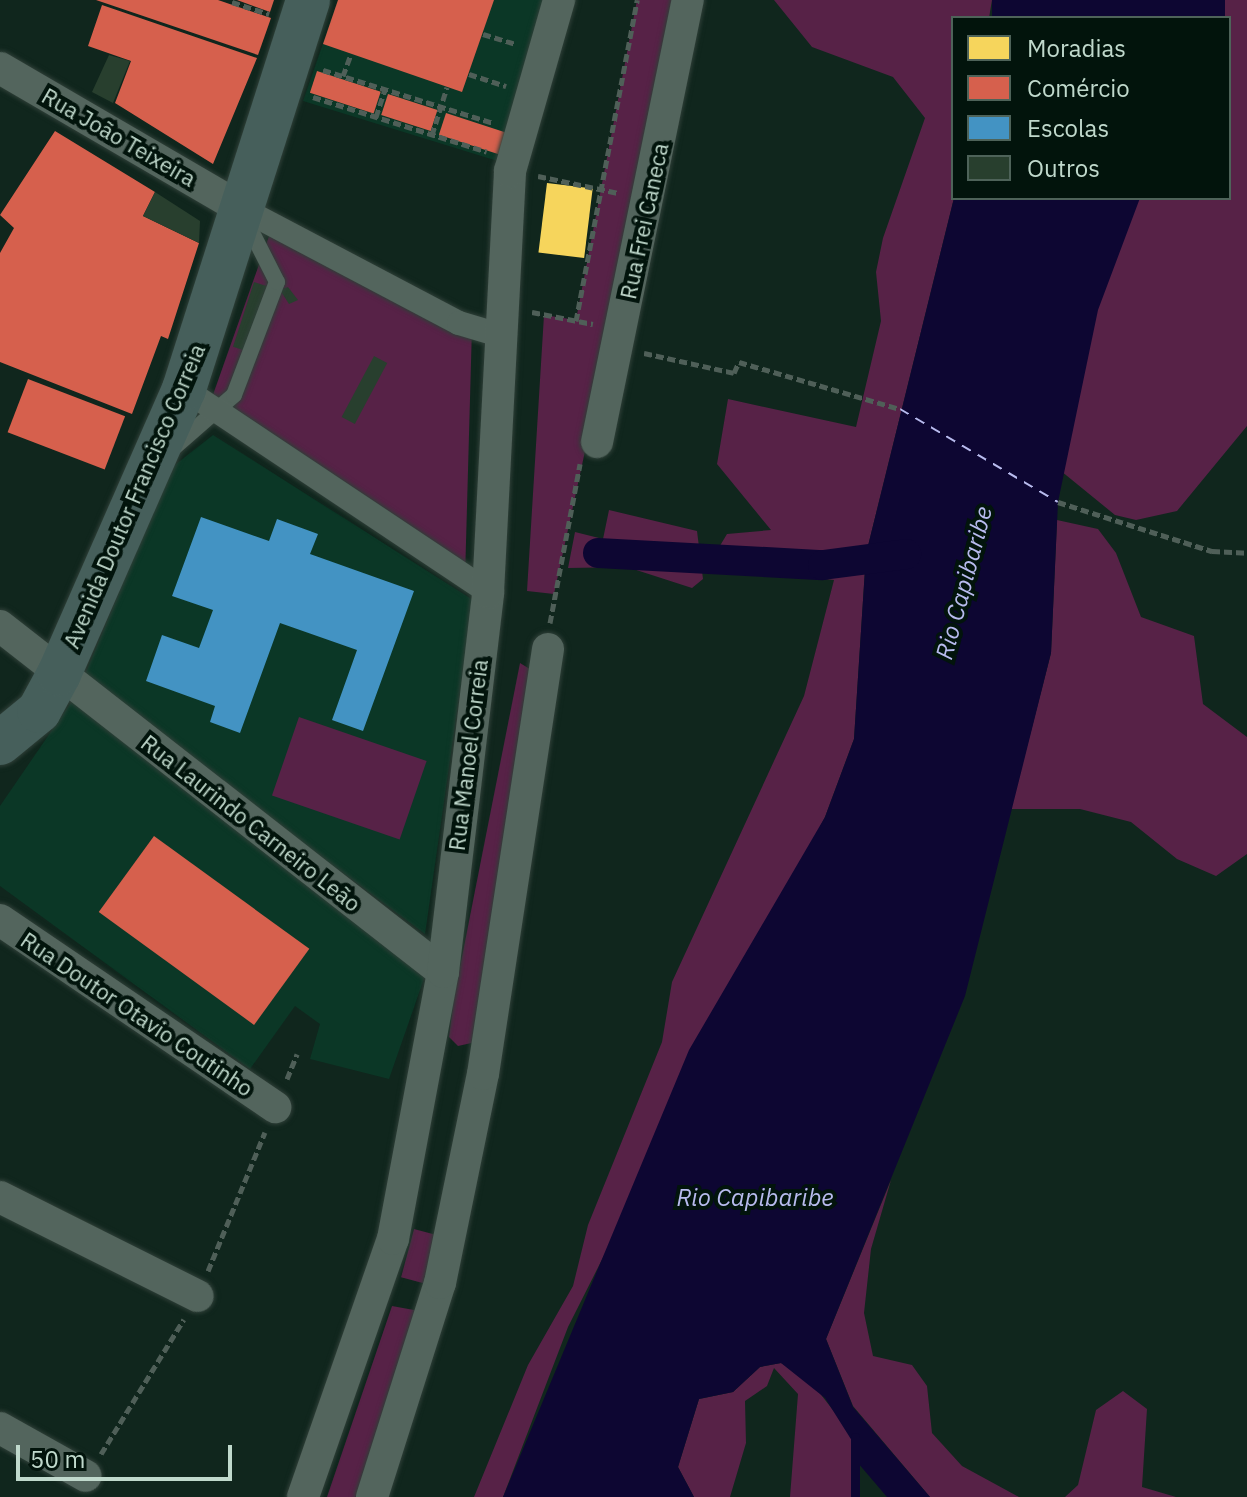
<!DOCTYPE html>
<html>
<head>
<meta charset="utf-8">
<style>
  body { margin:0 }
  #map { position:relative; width:1247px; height:1497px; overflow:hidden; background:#10261d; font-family:"IBM Plex Sans",sans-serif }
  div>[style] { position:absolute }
  .built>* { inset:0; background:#0b3726 }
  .green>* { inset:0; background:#572247; transform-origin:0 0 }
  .water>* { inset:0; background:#0d0632; transform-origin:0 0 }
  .homes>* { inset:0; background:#f6d55c; transform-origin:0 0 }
  .shops>* { inset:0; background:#d6604d; transform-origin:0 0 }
  .schools>* { inset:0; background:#4393c3 }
  .stream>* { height:9px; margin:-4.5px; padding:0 4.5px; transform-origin:4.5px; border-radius:4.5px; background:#0d0632 }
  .canal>* { height:30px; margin:-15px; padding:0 15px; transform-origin:15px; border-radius:15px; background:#0d0632 }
  .ferry>* { height:2px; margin-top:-1px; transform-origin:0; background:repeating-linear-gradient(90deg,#b8bbee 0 10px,transparent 0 18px) }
  .building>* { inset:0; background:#283f2e; transform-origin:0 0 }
  .path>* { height:5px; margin-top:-2.5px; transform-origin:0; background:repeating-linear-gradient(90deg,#4f5f58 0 8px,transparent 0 12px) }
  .roads { filter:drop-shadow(0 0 2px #2f3f38) drop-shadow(0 0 2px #2f3f38) }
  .service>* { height:16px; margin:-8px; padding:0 8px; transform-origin:8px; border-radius:8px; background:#53655d }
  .pedestrian>* { height:24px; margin:-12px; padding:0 12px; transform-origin:12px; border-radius:12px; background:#53655d }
  .minor>* { height:32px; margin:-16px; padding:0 16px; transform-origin:16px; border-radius:16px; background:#53655d }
  .primary>* { height:44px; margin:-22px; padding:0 22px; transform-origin:22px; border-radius:22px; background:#465f5b }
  span { translate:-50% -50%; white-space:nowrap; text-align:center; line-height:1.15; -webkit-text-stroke:8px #02140c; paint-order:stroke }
  .street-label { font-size:22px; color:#c0d9cc }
  .water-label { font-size:24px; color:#b8bbee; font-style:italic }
  .legend { position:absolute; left:951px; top:16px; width:280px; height:184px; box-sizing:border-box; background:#02140c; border:2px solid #4e6359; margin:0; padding:10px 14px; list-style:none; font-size:24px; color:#c0d9cc }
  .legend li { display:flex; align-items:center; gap:16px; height:40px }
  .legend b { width:40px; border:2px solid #4e6359 }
  .scale { position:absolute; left:16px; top:1445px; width:216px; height:36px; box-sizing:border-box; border:4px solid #c0d9cc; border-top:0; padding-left:10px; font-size:24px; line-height:28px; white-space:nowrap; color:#c0d9cc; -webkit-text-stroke:6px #02140c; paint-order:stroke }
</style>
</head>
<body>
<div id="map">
  <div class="built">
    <div style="clip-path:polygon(338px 0,557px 0,504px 163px,303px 101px)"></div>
    <div style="clip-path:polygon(213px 435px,473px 600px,425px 934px,83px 679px,171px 468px)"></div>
    <div style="clip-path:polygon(74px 698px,427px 970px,389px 1079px,310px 1059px,320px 1024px,295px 1006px,250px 1069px,0 886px,0 806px)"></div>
  </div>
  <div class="green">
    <div style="clip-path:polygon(637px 0,683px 0,554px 594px,527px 591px,544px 315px,576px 320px)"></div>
    <div style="clip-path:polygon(774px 0,992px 0,989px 18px,953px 18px,954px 198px,866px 554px,854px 739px,825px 817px,568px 1327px,503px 1497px,474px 1497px,528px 1365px,573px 1286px,588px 1225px,662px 1042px,672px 982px,804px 696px,834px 580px,730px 569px,712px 559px,727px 534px,771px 530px,717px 464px,728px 399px,856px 427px,881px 321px,876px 272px,883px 238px,925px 118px,893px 77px,812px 47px)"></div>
    <div style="clip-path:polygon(1201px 0,1247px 0,1247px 426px,1177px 511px,1136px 520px,1115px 515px,1061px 471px,1122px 198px,1229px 198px,1229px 18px,1190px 18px)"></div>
    <div style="clip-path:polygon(273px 225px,472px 327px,465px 578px,209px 406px)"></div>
    <div style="clip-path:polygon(609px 510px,697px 531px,703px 579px,692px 588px,627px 567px,568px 568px,575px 532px,603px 539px)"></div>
    <div style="clip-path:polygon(1057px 520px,1098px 529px,1116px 553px,1141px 617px,1194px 636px,1203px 704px,1247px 737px,1247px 854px,1216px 876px,1177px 859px,1131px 822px,1080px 809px,1011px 809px,1051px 653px)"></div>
    <div style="clip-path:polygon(520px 663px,533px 671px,476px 1042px,458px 1046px,449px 1037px,454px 997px)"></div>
    <div style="left:299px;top:717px;width:135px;height:83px;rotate:19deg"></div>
    <div style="clip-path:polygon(891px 1180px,871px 1249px,864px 1313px,873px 1356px,912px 1365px,927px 1386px,932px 1433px,962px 1466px,1019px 1497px,930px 1497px,853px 1406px,826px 1339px)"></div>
    <div style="left:414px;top:1229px;width:31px;height:50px;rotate:15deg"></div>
    <div style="clip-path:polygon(392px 1306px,425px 1312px,365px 1497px,327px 1497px)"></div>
    <div style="clip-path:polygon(781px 1363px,808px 1378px,843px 1423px,854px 1444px,855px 1497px,790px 1497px,798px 1394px,774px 1368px,767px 1386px,745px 1401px,746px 1443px,730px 1497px,694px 1497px,678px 1467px,699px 1399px,733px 1392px,760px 1367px)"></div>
    <div style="clip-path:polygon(1123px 1391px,1147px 1409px,1142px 1487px,1176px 1497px,1065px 1497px,1078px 1485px,1096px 1410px)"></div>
  </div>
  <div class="water">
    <div style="left:992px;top:0;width:233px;height:18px"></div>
    <div style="clip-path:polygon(954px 198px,1140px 198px,1098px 310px,1058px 502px,1051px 653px,965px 996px,826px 1339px,853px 1407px,930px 1497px,887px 1497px,852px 1456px,854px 1444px,825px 1398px,781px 1363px,760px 1367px,733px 1392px,699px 1399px,678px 1467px,694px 1497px,503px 1497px,689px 1050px,825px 817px,854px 739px,866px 554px)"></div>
  </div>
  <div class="homes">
    <div style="left:547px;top:183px;width:46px;height:70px;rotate:7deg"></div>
  </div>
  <div class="shops">
    <div style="clip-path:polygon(96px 0,218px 0,271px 18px,258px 55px)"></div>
    <div style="clip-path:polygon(237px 0,274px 0,270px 12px)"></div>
    <div style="clip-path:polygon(338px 0,494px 0,462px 92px,323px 44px)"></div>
    <div style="clip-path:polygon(102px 5px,257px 58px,213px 164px,115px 103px,131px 61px,88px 46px)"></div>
    <div style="left:317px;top:71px;width:67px;height:23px;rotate:18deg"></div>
    <div style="left:388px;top:94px;width:52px;height:22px;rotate:18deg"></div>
    <div style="left:446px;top:113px;width:66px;height:23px;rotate:18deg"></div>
    <div style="clip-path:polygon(55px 131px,155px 192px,143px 216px,199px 243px,168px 339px,161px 336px,132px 414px,0 362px,0 253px,14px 228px,0 215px)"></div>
    <div style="left:28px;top:379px;width:104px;height:57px;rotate:21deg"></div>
    <div style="left:154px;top:836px;width:192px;height:94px;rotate:36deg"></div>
  </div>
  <div class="schools">
    <div style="clip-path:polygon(201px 517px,269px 541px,277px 519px,318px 534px,310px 554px,414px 591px,363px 731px,332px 720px,357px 650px,280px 623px,240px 733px,210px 722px,215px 706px,146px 681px,162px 635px,199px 648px,213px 610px,172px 596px)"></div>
  </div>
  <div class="stream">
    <div style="left:855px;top:1437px;width:60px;rotate:90deg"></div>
  </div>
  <div class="canal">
    <div style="left:598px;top:553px;width:225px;rotate:3.1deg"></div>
    <div style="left:823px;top:565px;width:84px;rotate:-7.5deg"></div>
  </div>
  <div class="ferry">
    <div style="left:900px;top:409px;width:183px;rotate:30.5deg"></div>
  </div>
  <div class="building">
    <div style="clip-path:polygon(109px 55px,130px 61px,113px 103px,92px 92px)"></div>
    <div style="clip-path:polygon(155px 192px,200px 221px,199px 243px,143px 216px)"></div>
    <div style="left:254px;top:282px;width:13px;height:68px;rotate:18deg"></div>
    <div style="clip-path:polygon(288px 287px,298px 300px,289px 304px,280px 290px)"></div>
    <div style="left:374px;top:356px;width:15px;height:69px;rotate:28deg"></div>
  </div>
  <div class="path">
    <div style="left:232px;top:2px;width:39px;rotate:18deg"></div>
    <div style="left:483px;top:34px;width:34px;rotate:17deg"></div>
    <div style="left:323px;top:70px;width:178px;rotate:17.3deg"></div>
    <div style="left:469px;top:74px;width:39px;rotate:18deg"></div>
    <div style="left:343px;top:76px;width:23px;rotate:-70deg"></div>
    <div style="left:313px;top:97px;width:182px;rotate:17.5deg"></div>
    <div style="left:376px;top:117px;width:29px;rotate:-72deg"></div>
    <div style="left:432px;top:135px;width:50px;rotate:-72.6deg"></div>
    <div style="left:538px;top:176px;width:82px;rotate:12deg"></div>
    <div style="left:532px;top:312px;width:62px;rotate:11.1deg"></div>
    <div style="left:576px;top:321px;width:327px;rotate:-79.2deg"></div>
    <div style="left:644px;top:353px;width:92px;rotate:12.5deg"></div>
    <div style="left:734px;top:373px;width:12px;rotate:-66deg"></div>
    <div style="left:739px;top:362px;width:168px;rotate:16.3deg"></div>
    <div style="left:1058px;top:502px;width:162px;rotate:17.7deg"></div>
    <div style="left:1212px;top:551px;width:35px;rotate:3deg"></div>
    <div style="left:550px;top:623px;width:162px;rotate:-79.3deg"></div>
    <div style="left:287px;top:1079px;width:27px;rotate:-68deg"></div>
    <div style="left:208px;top:1271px;width:150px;rotate:-67.7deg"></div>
    <div style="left:101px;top:1454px;width:158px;rotate:-58.4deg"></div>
  </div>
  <div class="roads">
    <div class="service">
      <div style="left:170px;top:451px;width:85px;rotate:-41.2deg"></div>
      <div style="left:234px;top:395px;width:121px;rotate:-69.2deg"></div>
      <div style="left:277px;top:282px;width:73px;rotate:-116.9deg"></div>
    </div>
    <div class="pedestrian">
      <div style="left:237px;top:206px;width:251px;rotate:27.8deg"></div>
      <div style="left:459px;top:323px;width:42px;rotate:16.7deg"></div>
      <div style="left:184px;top:389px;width:366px;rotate:33.7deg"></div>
    </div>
    <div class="minor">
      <div style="left:0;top:68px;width:274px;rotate:30.2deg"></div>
      <div style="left:597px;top:442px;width:451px;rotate:-78.4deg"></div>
      <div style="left:0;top:626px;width:562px;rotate:37.99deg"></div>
      <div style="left:0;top:920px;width:333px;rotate:34.2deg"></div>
      <div style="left:0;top:1197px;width:221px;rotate:26.6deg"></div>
      <div style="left:0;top:1428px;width:98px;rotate:29.2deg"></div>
      <div style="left:303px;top:1497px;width:273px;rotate:-70.8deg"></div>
      <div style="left:393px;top:1239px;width:272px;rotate:-79.4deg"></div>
      <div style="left:443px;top:972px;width:383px;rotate:-83.2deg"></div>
      <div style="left:488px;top:592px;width:422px;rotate:-87deg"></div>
      <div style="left:510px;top:171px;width:178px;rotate:-74deg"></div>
      <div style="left:372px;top:1497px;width:225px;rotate:-72.4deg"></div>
      <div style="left:440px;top:1283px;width:213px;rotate:-78.4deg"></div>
      <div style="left:483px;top:1074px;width:430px;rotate:-81.3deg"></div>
    </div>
    <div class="primary">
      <div style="left:0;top:743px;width:50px;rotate:-39.4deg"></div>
      <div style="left:39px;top:711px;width:42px;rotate:-61.6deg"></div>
      <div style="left:59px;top:674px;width:311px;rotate:-66.3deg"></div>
      <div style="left:184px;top:389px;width:408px;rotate:-72.3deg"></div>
    </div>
  </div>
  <div class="street-label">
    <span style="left:119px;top:137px;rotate:30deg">Rua João Teixeira</span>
    <span style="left:644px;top:221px;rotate:-78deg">Rua Frei Caneca</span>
    <span style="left:134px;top:496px;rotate:-67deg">Avenida Doutor Francisco Correia</span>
    <span style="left:468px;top:755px;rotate:-83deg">Rua Manoel Correia</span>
    <span style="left:251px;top:823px;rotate:38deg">Rua Laurindo Carneiro Leão</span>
    <span style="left:137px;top:1014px;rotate:34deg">Rua Doutor Otavio Coutinho</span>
  </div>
  <div class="water-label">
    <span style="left:964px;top:583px;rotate:-75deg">Rio Capibaribe</span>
    <span style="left:755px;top:1198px">Rio Capibaribe</span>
  </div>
  <ul class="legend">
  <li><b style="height:22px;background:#f6d55c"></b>Moradias</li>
  <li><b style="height:22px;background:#d6604d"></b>Comércio</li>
  <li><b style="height:22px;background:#4393c3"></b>Escolas</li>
  <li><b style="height:22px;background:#283f2e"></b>Outros</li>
  </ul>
  <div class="scale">50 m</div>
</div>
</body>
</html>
